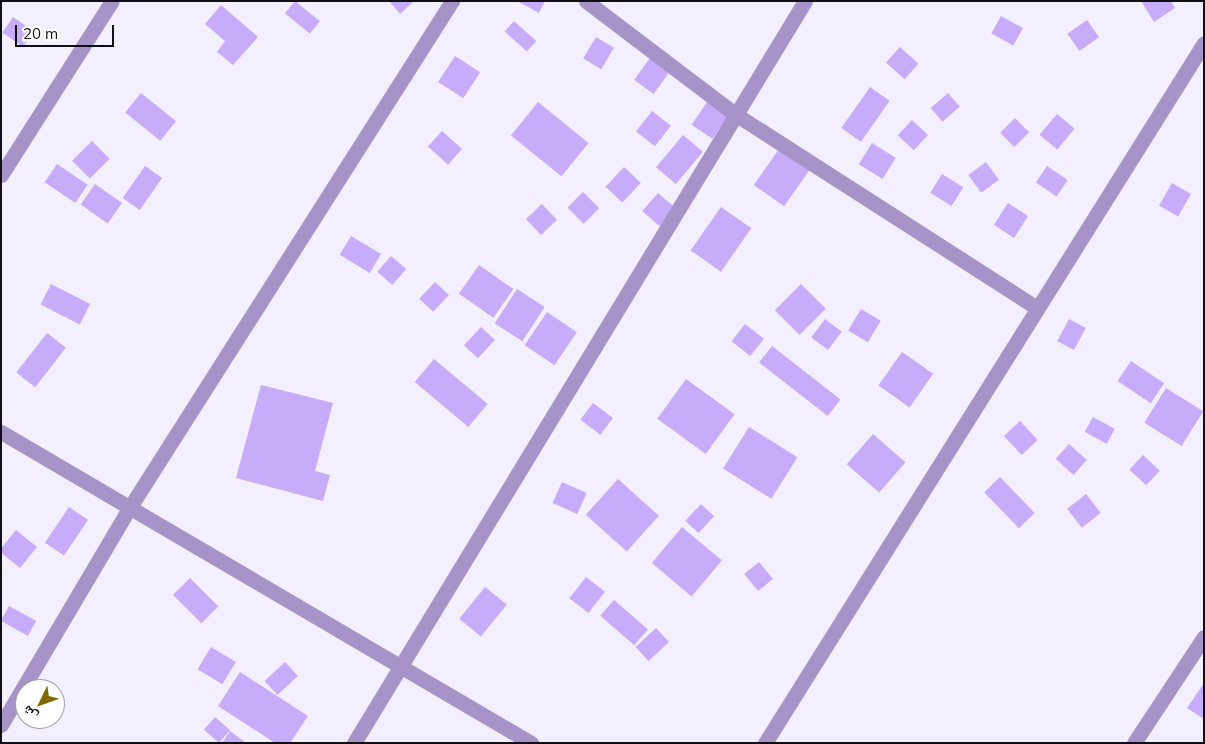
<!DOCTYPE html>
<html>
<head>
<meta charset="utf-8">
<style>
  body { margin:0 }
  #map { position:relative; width:1205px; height:744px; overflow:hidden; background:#f4efff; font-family:Mulish,"Noto Naskh Arabic",sans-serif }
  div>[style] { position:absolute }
  .building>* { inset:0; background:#c7acfa; transform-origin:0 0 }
  .minor>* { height:15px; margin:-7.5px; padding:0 7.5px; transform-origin:7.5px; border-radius:7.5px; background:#a694c9 }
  span { translate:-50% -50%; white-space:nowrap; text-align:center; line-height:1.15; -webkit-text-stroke:4px #fff; paint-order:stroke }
  .frame { position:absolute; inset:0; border:2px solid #110f15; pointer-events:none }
  .north { position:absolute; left:15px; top:679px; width:50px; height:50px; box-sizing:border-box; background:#fff; border:1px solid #a09fa1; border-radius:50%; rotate:228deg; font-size:14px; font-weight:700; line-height:20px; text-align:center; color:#110f15 }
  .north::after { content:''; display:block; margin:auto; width:18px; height:22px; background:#846801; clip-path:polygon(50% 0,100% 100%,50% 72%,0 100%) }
  .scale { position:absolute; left:15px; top:25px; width:99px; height:22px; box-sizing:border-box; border:2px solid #110f15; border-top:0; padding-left:6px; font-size:15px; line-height:18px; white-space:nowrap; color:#110f15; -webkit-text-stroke:4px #fff; paint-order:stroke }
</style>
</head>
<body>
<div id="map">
  <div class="building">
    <div style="left:295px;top:1px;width:32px;height:16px;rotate:39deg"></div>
    <div style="clip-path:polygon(389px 1px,414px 1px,400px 14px)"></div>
    <div style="clip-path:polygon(517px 1px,545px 1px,539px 13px)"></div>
    <div style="clip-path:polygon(1141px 1px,1171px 1px,1175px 8px,1154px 22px)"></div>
    <div style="clip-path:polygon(221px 5px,258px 37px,233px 65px,217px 52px,225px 41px,205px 24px)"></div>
    <div style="left:1001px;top:16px;width:25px;height:20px;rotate:29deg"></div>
    <div style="left:13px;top:17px;width:25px;height:19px;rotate:34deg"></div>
    <div style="left:1087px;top:20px;width:21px;height:24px;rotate:55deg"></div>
    <div style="left:514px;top:21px;width:30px;height:14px;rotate:42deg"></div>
    <div style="left:596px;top:37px;width:21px;height:25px;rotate:31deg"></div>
    <div style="left:900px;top:47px;width:25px;height:21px;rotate:42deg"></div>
    <div style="left:455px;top:56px;width:30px;height:31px;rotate:33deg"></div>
    <div style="left:650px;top:58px;width:24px;height:27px;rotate:36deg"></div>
    <div style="left:870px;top:87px;width:24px;height:50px;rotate:35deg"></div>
    <div style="left:141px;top:93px;width:45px;height:25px;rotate:39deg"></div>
    <div style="left:948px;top:93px;width:18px;height:23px;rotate:49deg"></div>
    <div style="left:709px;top:99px;width:25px;height:31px;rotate:34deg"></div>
    <div style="left:538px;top:102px;width:65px;height:43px;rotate:39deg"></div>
    <div style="left:652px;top:111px;width:24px;height:26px;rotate:38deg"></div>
    <div style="left:1057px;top:114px;width:23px;height:27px;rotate:40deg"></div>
    <div style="left:1015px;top:118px;width:20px;height:21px;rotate:45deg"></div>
    <div style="left:912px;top:120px;width:22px;height:21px;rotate:43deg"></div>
    <div style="left:442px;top:131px;width:27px;height:21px;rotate:42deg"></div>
    <div style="left:683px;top:135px;width:26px;height:42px;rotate:40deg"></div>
    <div style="left:92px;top:141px;width:25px;height:28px;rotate:45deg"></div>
    <div style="left:872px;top:143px;width:28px;height:25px;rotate:32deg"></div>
    <div style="left:779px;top:149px;width:37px;height:44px;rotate:35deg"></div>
    <div style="left:986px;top:162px;width:22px;height:22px;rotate:54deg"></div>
    <div style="left:57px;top:164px;width:37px;height:22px;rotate:34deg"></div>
    <div style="left:145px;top:166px;width:21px;height:39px;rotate:35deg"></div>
    <div style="left:1047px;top:166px;width:25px;height:20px;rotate:34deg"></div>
    <div style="left:624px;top:167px;width:23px;height:27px;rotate:43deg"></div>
    <div style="left:942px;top:174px;width:25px;height:22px;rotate:32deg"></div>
    <div style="left:1172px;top:183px;width:22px;height:26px;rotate:30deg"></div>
    <div style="left:95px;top:184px;width:33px;height:25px;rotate:35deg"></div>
    <div style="left:583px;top:192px;width:23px;height:22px;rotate:45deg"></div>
    <div style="left:658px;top:193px;width:23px;height:24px;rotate:41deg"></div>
    <div style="left:1008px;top:203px;width:24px;height:26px;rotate:33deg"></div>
    <div style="left:542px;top:204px;width:22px;height:22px;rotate:47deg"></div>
    <div style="left:721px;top:207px;width:37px;height:53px;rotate:35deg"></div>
    <div style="left:351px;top:236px;width:35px;height:22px;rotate:31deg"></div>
    <div style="left:391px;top:256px;width:20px;height:21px;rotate:41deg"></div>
    <div style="left:479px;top:265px;width:42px;height:35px;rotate:35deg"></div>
    <div style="left:435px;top:282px;width:19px;height:23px;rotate:43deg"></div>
    <div style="left:51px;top:284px;width:44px;height:23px;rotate:27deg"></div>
    <div style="left:801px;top:284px;width:35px;height:37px;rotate:45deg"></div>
    <div style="left:517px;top:289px;width:33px;height:41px;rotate:33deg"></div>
    <div style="left:861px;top:309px;width:23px;height:25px;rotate:31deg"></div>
    <div style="left:547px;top:312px;width:36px;height:40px;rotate:34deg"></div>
    <div style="left:825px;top:319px;width:21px;height:23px;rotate:37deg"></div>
    <div style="left:1069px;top:319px;width:19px;height:25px;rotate:28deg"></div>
    <div style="left:745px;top:324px;width:24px;height:22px;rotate:38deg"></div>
    <div style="left:481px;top:327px;width:19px;height:25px;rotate:43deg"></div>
    <div style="left:47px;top:333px;width:24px;height:50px;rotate:38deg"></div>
    <div style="left:772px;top:346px;width:87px;height:21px;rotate:38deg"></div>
    <div style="left:902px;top:352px;width:38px;height:41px;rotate:35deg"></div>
    <div style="left:434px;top:359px;width:70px;height:30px;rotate:40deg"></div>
    <div style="left:1131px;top:361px;width:40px;height:24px;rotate:34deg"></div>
    <div style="left:686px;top:379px;width:60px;height:49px;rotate:36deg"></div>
    <div style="clip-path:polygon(261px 385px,333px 403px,315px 471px,330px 475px,323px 501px,236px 478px)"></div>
    <div style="left:1166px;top:388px;width:44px;height:41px;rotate:32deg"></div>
    <div style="left:593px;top:403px;width:25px;height:21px;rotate:37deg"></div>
    <div style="left:1093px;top:417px;width:25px;height:17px;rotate:29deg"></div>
    <div style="left:1020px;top:421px;width:26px;height:22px;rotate:47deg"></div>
    <div style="left:749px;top:427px;width:57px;height:49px;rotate:32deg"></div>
    <div style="left:873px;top:434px;width:43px;height:40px;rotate:41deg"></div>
    <div style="left:1069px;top:444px;width:24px;height:20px;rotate:42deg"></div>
    <div style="left:1143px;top:455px;width:23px;height:20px;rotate:43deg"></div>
    <div style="left:1000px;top:477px;width:50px;height:22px;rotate:46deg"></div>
    <div style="left:618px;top:479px;width:55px;height:48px;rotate:42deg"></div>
    <div style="left:562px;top:482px;width:27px;height:23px;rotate:24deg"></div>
    <div style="left:1086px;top:494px;width:24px;height:24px;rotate:52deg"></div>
    <div style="left:701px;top:504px;width:18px;height:23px;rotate:43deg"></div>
    <div style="left:69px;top:507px;width:23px;height:43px;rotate:34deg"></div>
    <div style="left:682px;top:527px;width:52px;height:47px;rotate:40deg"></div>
    <div style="left:16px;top:530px;width:27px;height:27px;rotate:39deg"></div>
    <div style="left:759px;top:562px;width:22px;height:19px;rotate:51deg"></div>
    <div style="left:586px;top:577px;width:24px;height:27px;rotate:38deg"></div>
    <div style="left:190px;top:578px;width:40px;height:24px;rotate:45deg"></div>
    <div style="left:485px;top:587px;width:28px;height:41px;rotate:39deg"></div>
    <div style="left:614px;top:600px;width:45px;height:21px;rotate:41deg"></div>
    <div style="left:9px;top:606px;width:31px;height:17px;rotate:29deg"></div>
    <div style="left:656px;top:628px;width:19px;height:28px;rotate:47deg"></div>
    <div style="left:211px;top:647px;width:29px;height:26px;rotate:31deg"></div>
    <div style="left:285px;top:662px;width:19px;height:28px;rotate:47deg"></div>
    <div style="clip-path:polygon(240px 672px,308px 716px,290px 743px,275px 743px,218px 706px)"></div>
    <div style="clip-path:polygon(1204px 683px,1204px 719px,1187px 708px)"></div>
    <div style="left:215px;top:717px;width:20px;height:17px;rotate:41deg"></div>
    <div style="clip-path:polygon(230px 731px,246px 743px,222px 743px)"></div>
  </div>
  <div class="minor">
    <div style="left:586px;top:1px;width:187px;rotate:37.2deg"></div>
    <div style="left:735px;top:114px;width:359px;rotate:32.7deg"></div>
    <div style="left:1px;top:175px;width:206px;rotate:-57.5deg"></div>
    <div style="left:1px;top:432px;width:615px;rotate:30.4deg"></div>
    <div style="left:1px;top:725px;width:253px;rotate:-59.4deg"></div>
    <div style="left:130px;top:507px;width:600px;rotate:-57.53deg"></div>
    <div style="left:354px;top:743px;width:868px;rotate:-58.71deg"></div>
    <div style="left:765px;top:743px;width:826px;rotate:-57.91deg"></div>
    <div style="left:1134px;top:743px;width:127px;rotate:-56.6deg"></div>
  </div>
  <div class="frame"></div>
  <div class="north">ش</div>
  <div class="scale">20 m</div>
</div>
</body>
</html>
